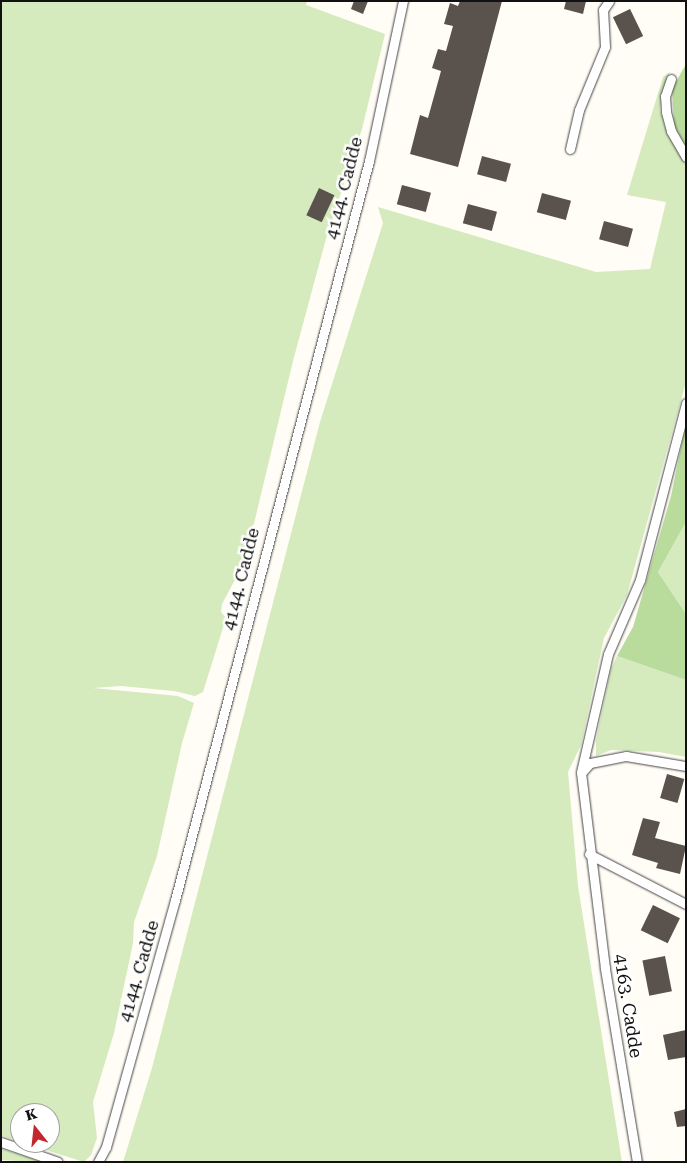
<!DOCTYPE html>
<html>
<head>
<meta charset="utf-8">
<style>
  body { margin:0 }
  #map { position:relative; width:687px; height:1163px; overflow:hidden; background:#fffdf5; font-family:"Roboto Serif",serif }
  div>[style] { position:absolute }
  .green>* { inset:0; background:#d5ebbd }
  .forest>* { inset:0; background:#b9dc9c }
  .building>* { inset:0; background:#5a524d; transform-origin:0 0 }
  .roads { filter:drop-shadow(0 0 1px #444) drop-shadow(0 0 1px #444) }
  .street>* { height:9px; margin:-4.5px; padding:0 4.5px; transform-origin:4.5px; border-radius:4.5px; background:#fff }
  span { translate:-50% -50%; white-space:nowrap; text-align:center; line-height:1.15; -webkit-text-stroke:5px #fff; paint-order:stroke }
  .street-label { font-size:18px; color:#111 }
  .frame { position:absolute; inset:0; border:2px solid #111; pointer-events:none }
  .north { position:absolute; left:10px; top:1103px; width:50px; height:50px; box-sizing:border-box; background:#fff; border:1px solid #a0a0a0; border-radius:50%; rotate:344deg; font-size:14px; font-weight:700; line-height:20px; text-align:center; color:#111 }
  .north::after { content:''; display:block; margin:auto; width:18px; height:22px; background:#c4262e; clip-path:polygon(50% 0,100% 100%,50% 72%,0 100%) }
</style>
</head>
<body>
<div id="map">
  <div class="green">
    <div style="clip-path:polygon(1px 1px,307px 1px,306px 5px,385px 34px,362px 129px,327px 235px,293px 361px,245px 561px,222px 604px,221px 612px,226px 618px,203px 692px,195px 696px,174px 691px,121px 686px,93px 688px,178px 696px,194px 703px,182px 743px,157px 856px,134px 922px,133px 943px,114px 1033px,93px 1102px,97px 1138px,91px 1155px,84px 1162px,24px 1143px,50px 1143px,50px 1113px,20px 1113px,20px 1142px,1px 1135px)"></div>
    <div style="clip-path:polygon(670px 72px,661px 94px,660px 109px,667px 134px,686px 165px,686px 382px,627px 595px,604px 638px,581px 745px,568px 772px,578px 886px,622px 1162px,123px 1162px,152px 1068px,320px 422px,383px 223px,378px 207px,596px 272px,650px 269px,666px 202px,627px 195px,663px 77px)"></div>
    <div style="clip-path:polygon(686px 522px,686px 614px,658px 572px)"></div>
    <div style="clip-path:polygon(617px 656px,686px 680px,686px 757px,659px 752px,611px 750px,596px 756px,596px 740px,611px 669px)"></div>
    <div style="clip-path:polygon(1px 1149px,28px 1157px,41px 1162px,1px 1160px)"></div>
  </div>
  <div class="forest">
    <div style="clip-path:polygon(686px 64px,686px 146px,674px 125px,672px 89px)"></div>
    <div style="clip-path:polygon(686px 423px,686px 522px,658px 572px,686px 614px,686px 680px,617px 656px,633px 627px,671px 496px)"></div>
  </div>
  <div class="building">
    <div style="clip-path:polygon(354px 1px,368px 1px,363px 14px,351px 9px)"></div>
    <div style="clip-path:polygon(460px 1px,502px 1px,458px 167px,410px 154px,420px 115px,428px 118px,441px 71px,432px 68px,438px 49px,446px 51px,453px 26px,444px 24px,450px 3px,458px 6px)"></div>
    <div style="clip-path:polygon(566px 1px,586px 1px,583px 14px,564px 9px)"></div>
    <div style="left:630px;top:9px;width:30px;height:19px;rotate:64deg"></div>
    <div style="left:482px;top:156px;width:30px;height:19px;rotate:15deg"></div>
    <div style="left:402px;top:185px;width:30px;height:20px;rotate:15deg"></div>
    <div style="left:319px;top:188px;width:17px;height:30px;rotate:25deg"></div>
    <div style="left:542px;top:193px;width:30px;height:20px;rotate:15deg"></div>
    <div style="left:468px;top:204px;width:30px;height:20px;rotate:15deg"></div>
    <div style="left:604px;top:221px;width:30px;height:19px;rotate:15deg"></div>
    <div style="left:667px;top:774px;width:18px;height:25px;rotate:16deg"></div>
    <div style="clip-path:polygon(643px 818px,660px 822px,655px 838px,686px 846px,680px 874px,656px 868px,658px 863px,632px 855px)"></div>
    <div style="left:653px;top:905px;width:30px;height:28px;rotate:26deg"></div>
    <div style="left:665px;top:956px;width:36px;height:23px;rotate:79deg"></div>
    <div style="clip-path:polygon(686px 1030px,686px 1057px,668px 1060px,663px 1035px)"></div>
    <div style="clip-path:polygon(686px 1109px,686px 1126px,677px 1127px,674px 1112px)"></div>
  </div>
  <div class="roads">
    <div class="street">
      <div style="left:671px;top:79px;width:18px;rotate:109deg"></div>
      <div style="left:665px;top:96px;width:16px;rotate:86deg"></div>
      <div style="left:666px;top:112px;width:20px;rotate:75deg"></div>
      <div style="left:671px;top:131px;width:30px;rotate:60deg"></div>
      <div style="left:570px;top:149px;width:40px;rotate:-77deg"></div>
      <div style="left:579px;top:110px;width:68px;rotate:-67.6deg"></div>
      <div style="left:605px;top:47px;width:37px;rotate:-93deg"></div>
      <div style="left:603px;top:10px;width:11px;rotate:-56deg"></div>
      <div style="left:582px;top:772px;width:12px;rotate:-48deg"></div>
      <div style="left:590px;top:763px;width:37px;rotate:-11deg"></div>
      <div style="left:626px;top:756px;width:61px;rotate:9.5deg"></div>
      <div style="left:589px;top:854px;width:109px;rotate:27.3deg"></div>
      <div style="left:1px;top:1142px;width:60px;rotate:19.3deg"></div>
      <div style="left:98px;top:1162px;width:17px;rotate:-62deg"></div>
      <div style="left:106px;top:1147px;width:256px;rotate:-74.4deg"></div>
      <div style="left:175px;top:900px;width:764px;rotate:-75.29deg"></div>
      <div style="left:369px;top:161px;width:164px;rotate:-78deg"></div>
      <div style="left:637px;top:1162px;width:197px;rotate:-99.4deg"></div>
      <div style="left:605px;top:968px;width:197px;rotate:-97deg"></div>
      <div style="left:581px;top:772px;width:121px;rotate:-77.1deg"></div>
      <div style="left:608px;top:654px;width:81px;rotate:-66.6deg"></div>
      <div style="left:640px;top:580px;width:183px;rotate:-75.4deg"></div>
    </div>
  </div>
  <div class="street-label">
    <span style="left:344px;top:188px;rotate:-76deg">4144. Cadde</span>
    <span style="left:241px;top:579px;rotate:-76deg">4144. Cadde</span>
    <span style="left:139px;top:971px;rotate:-74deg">4144. Cadde</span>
    <span style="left:628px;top:1006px;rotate:81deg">4163. Cadde</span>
  </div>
  <div class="frame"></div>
  <div class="north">K</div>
</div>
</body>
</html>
